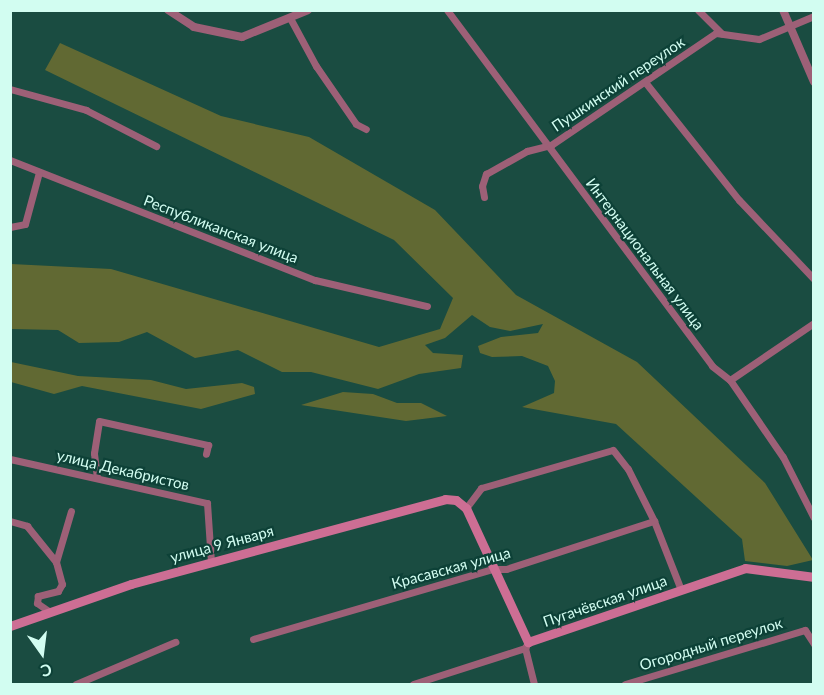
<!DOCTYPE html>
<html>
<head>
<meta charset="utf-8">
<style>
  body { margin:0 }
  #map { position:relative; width:824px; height:695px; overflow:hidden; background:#1a4c41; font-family:Lato,sans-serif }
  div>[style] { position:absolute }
  .green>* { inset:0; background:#616933 }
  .minor>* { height:7px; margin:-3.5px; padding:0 3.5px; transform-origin:3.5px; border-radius:3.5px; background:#9d6077 }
  .tertiary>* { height:8px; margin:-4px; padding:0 4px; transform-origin:4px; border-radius:4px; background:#9d6077 }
  .secondary>* { height:9px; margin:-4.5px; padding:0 4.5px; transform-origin:4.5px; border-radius:4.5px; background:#cd6e94 }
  span { translate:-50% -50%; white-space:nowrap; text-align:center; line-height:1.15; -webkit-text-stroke:4.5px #0d4137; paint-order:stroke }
  .street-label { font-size:15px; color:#d2fdf1 }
  .frame { position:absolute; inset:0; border:12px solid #d2fdf1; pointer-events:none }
  .north { position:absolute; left:12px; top:623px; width:60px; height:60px; -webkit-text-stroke:4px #0d4137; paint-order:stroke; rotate:166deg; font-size:16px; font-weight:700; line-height:24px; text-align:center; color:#d2fdf1 }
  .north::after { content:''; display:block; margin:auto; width:21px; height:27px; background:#d2fdf1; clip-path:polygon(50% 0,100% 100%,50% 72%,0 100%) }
</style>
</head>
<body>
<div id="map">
  <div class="green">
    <div style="clip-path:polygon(60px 43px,221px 116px,309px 137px,435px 210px,516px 295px,637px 362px,765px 483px,813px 560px,787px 566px,745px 561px,742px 539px,616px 424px,522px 407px,554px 393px,555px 381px,548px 366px,522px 356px,492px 357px,480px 353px,478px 346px,501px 337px,538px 333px,543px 324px,510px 331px,490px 327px,472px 315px,445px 338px,425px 345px,433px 353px,463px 355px,461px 368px,419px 374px,378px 389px,311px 372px,282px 372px,238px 350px,195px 358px,147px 332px,119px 342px,79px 343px,58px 330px,11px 329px,11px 264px,111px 269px,379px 347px,440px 329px,453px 298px,394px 240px,45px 70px)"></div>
    <div style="clip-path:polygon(11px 362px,78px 376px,151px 380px,186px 389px,242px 383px,254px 387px,255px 394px,201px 409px,82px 386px,54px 394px,11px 382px)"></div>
    <div style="clip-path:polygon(343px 392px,373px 394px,397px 403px,421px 403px,447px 416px,406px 421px,301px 405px)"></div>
  </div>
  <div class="minor">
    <div style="left:447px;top:10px;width:444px;rotate:53.3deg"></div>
    <div style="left:712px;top:366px;width:23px;rotate:38deg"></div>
    <div style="left:730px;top:380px;width:93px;rotate:55.5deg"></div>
    <div style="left:783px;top:457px;width:68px;rotate:63.1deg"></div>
    <div style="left:698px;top:10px;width:33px;rotate:45deg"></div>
    <div style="left:290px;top:18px;width:55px;rotate:61.6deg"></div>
    <div style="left:316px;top:66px;width:70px;rotate:55.4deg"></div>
    <div style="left:356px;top:124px;width:11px;rotate:27deg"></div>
    <div style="left:645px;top:82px;width:151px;rotate:51.5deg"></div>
    <div style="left:739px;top:200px;width:109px;rotate:46.5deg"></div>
    <div style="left:10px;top:89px;width:79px;rotate:15.4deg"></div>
    <div style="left:86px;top:110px;width:79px;rotate:27.2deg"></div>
    <div style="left:10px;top:160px;width:328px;rotate:21.5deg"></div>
    <div style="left:315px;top:280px;width:115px;rotate:13.1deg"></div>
    <div style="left:484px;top:197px;width:11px;rotate:-100deg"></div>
    <div style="left:482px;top:186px;width:13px;rotate:-72deg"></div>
    <div style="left:486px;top:174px;width:47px;rotate:-29.3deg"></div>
    <div style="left:527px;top:151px;width:25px;rotate:-14deg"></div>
    <div style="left:551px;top:145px;width:199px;rotate:-34.2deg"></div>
    <div style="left:716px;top:33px;width:43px;rotate:7.9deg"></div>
    <div style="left:759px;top:39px;width:60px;rotate:-22.7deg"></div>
    <div style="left:10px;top:227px;width:15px;rotate:-11deg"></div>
    <div style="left:25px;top:224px;width:54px;rotate:-74.9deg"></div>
    <div style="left:730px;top:380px;width:102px;rotate:-34.2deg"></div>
    <div style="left:10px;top:459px;width:202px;rotate:12.6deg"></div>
    <div style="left:207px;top:503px;width:58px;rotate:86.1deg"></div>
    <div style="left:97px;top:478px;width:25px;rotate:-97deg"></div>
    <div style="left:94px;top:453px;width:32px;rotate:-81deg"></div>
    <div style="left:99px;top:421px;width:112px;rotate:12.4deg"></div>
    <div style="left:208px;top:445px;width:9px;rotate:103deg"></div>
    <div style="left:466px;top:508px;width:25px;rotate:-53deg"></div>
    <div style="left:481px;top:488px;width:137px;rotate:-16.1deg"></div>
    <div style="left:613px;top:450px;width:24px;rotate:52deg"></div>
    <div style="left:628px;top:469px;width:58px;rotate:63.4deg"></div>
    <div style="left:654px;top:521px;width:74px;rotate:68.6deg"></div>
    <div style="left:10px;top:521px;width:18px;rotate:16deg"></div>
    <div style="left:27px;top:526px;width:46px;rotate:51.1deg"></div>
    <div style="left:56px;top:562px;width:23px;rotate:75deg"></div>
    <div style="left:62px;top:584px;width:8px;rotate:120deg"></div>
    <div style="left:58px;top:591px;width:21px;rotate:166deg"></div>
    <div style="left:38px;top:596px;width:7px;rotate:98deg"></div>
    <div style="left:37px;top:603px;width:16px;rotate:35deg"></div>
    <div style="left:56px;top:562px;width:53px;rotate:-73.6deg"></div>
    <div style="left:253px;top:639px;width:249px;rotate:-16.3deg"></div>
    <div style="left:492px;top:569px;width:14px"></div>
    <div style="left:506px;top:569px;width:156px;rotate:-18deg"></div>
    <div style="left:525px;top:648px;width:37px;rotate:76deg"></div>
    <div style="left:76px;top:684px;width:108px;rotate:-23deg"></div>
    <div style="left:413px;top:684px;width:118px;rotate:-17.8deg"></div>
    <div style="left:525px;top:648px;width:7px;rotate:-63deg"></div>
    <div style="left:625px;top:684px;width:188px;rotate:-16.7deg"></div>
    <div style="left:805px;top:630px;width:17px;rotate:57deg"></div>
  </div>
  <div class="tertiary">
    <div style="left:168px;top:10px;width:31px;rotate:33deg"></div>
    <div style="left:194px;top:27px;width:49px;rotate:11.8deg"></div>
    <div style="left:242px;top:37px;width:71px;rotate:-22.2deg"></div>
    <div style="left:783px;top:10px;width:78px;rotate:66.7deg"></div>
  </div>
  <div class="secondary">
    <div style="left:10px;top:626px;width:128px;rotate:-19.1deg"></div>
    <div style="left:131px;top:584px;width:325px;rotate:-15.1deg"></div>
    <div style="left:445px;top:499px;width:11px;rotate:5deg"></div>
    <div style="left:456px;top:500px;width:13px;rotate:39deg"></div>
    <div style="left:466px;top:508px;width:148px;rotate:65.2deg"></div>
    <div style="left:528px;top:642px;width:229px;rotate:-18.8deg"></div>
    <div style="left:745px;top:568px;width:70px;rotate:7.4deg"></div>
  </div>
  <div class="street-label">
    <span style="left:618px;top:84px;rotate:-34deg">Пушкинский переулок</span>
    <span style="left:221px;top:229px;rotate:21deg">Республиканская улица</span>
    <span style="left:645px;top:254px;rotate:53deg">Интернациональная улица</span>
    <span style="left:123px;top:470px;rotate:13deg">улица Декабристов</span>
    <span style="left:222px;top:544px;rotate:-15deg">улица 9 Января</span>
    <span style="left:451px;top:568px;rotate:-15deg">Красавская улица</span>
    <span style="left:605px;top:601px;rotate:-19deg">Пугачёвская улица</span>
    <span style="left:711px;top:644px;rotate:-17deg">Огородный переулок</span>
  </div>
  <div class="frame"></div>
  <div class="north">С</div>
</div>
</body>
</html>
